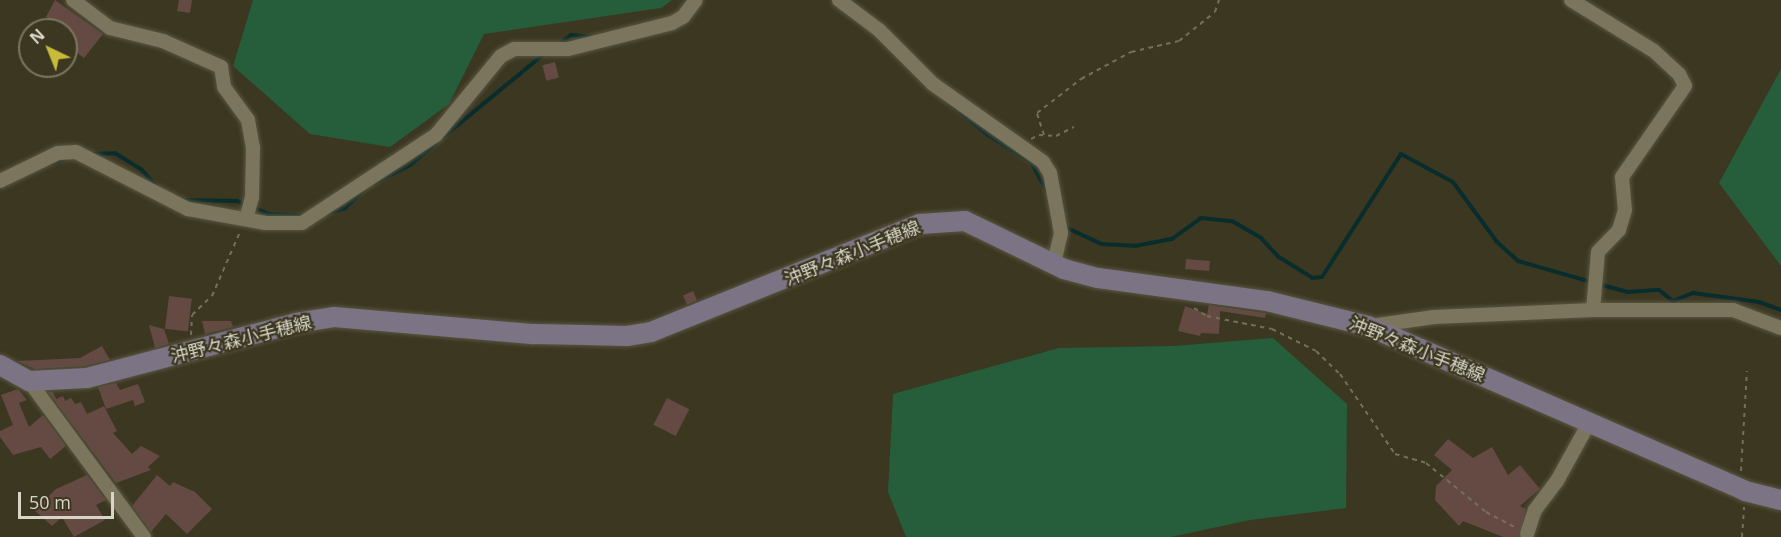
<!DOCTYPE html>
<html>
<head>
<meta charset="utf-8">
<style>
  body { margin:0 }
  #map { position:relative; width:1781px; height:537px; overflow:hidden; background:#3b3720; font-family:"Open Sans","Noto Sans JP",sans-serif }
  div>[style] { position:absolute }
  .green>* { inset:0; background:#265d3b }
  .stream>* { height:4px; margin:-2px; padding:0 2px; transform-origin:2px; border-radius:2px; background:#092d2d }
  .building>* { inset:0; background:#644a43; transform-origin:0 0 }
  .path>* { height:2px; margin-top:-1px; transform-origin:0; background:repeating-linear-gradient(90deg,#726f5b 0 4.5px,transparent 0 9px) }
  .roads { filter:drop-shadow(0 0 2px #595542) drop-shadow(0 0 2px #595542) }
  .street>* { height:14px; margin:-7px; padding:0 7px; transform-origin:7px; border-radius:7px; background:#7a755c }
  .secondary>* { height:20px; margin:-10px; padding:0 10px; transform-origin:10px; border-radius:10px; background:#7c7385 }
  span { translate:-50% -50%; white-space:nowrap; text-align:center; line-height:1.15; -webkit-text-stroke:4.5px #3b3720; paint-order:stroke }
  .street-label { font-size:18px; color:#d8d5c8 }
  .north { position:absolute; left:18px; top:18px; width:60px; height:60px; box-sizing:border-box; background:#3b3720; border:2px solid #7a7663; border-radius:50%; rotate:317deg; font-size:16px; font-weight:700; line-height:24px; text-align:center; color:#d8d5c8 }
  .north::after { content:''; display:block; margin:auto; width:21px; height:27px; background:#c8bb3b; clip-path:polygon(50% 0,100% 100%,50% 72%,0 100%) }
  .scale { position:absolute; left:18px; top:492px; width:96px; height:27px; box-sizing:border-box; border:3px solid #d8d5c8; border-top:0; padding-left:8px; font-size:18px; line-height:21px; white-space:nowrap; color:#d8d5c8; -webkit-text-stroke:4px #3b3720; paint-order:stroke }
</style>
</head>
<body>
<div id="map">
  <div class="green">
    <div style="clip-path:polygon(253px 0,672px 0,661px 8px,484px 34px,449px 104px,390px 147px,310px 134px,233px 66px)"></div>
    <div style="clip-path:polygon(1781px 69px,1781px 266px,1719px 183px)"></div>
    <div style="clip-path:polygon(1273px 338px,1347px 404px,1346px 508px,1250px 520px,1171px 537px,906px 537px,888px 492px,893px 394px,1059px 348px,1174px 346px)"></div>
  </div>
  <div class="stream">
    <div style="left:559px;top:44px;width:15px;rotate:-37deg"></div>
    <div style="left:571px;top:35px;width:22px;rotate:5deg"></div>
    <div style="left:950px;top:104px;width:49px;rotate:39.2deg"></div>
    <div style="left:988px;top:135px;width:51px;rotate:32.1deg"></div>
    <div style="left:1031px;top:162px;width:33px;rotate:61deg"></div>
    <div style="left:442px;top:138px;width:134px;rotate:-39.5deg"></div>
    <div style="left:90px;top:154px;width:25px;rotate:-2deg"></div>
    <div style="left:115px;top:153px;width:31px;rotate:32deg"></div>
    <div style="left:141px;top:169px;width:24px;rotate:48deg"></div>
    <div style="left:52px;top:163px;width:17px;rotate:-17deg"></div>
    <div style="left:375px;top:183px;width:39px;rotate:-27deg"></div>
    <div style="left:410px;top:165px;width:34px;rotate:-40deg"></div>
    <div style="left:181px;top:200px;width:56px;rotate:1deg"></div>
    <div style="left:237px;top:201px;width:35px;rotate:22deg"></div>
    <div style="left:270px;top:214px;width:36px;rotate:3deg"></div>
    <div style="left:328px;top:213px;width:18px;rotate:-16deg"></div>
    <div style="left:345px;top:208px;width:29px;rotate:-44deg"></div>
    <div style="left:1065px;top:227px;width:40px;rotate:25deg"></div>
    <div style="left:1101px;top:244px;width:34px;rotate:3deg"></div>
    <div style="left:1135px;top:246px;width:38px;rotate:-11deg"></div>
    <div style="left:1172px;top:239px;width:36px;rotate:-36deg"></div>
    <div style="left:1201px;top:218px;width:31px;rotate:6deg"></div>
    <div style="left:1232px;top:221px;width:34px;rotate:30deg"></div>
    <div style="left:1261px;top:238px;width:26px;rotate:47deg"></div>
    <div style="left:1279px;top:257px;width:39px;rotate:32deg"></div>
    <div style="left:1312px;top:278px;width:10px;rotate:-6deg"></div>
    <div style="left:1322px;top:277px;width:146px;rotate:-57.3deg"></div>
    <div style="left:1401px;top:154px;width:59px;rotate:28.3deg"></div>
    <div style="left:1453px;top:182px;width:74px;rotate:53.7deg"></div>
    <div style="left:1497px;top:242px;width:28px;rotate:42deg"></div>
    <div style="left:1518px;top:261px;width:76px;rotate:16deg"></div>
    <div style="left:1598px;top:284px;width:31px;rotate:15deg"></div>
    <div style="left:1628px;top:292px;width:31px;rotate:-4deg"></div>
    <div style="left:1659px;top:290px;width:18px;rotate:38deg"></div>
    <div style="left:1673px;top:301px;width:22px;rotate:-22deg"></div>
    <div style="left:1693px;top:293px;width:67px;rotate:7.8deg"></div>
    <div style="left:1759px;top:302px;width:23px;rotate:20deg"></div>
  </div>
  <div class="building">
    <div style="clip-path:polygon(55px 0,103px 34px,84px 58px,66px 44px,66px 30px,46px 17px)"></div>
    <div style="clip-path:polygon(179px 0,192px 0,190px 13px,177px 11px)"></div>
    <div style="left:555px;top:62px;width:16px;height:13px;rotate:76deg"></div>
    <div style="left:1186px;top:259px;width:24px;height:10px;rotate:5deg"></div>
    <div style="left:693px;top:291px;width:10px;height:11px;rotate:66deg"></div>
    <div style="left:169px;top:296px;width:23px;height:33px;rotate:7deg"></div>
    <div style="clip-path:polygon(1209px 305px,1265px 313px,1266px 313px,1265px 318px,1220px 311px,1219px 334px,1201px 333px,1200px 336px,1178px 331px,1185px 306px,1207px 314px)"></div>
    <div style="clip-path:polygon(202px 321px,231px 321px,233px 327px,205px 334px)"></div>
    <div style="clip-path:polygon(149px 325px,164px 329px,169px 344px,155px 348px)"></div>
    <div style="clip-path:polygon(102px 346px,110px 360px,85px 366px,35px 369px,17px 361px,80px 358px)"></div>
    <div style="clip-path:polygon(116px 383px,120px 390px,138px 384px,145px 402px,135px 406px,133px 400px,106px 409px,98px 387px)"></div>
    <div style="clip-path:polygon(18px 389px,27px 400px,19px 403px,29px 427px,43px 415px,66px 446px,50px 459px,41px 447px,13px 455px,0 437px,0 431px,13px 425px,1px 395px)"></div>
    <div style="clip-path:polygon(48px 392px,53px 392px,56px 399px,63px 396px,65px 401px,71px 398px,75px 404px,81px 402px,87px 414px,104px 406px,117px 431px,113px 433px,132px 454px,141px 446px,160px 456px,148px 467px,151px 470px,116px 483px)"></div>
    <div style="left:667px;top:398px;width:25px;height:30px;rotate:27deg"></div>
    <div style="clip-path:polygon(1448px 439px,1473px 458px,1492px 447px,1508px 475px,1520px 465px,1540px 489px,1520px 506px,1526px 509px,1519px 537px,1503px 537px,1463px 521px,1459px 526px,1435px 500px,1436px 486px,1452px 470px,1434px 455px)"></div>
    <div style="clip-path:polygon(87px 475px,106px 500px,96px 505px,105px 520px,74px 537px,62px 517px,52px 526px,34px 510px,56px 489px)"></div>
    <div style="clip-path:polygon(157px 475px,170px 486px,173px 482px,195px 492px,212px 509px,187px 534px,166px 514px,151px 532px,132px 506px)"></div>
  </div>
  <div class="path">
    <div style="left:1044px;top:135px;width:23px;rotate:-108deg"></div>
    <div style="left:1037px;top:113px;width:56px;rotate:-37.7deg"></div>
    <div style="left:1081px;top:79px;width:57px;rotate:-28.4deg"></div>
    <div style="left:1131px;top:52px;width:49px;rotate:-12.9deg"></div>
    <div style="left:1179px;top:41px;width:46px;rotate:-38.9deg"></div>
    <div style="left:1215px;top:12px;width:13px;rotate:-72deg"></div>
    <div style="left:1031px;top:139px;width:9px;rotate:-27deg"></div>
    <div style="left:1039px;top:135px;width:17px;rotate:3deg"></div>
    <div style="left:1056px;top:136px;width:20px;rotate:-27deg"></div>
    <div style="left:1194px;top:308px;width:15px;rotate:32deg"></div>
    <div style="left:1207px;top:316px;width:66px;rotate:11.3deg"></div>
    <div style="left:1272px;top:329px;width:49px;rotate:26.6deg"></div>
    <div style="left:1316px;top:351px;width:33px;rotate:44deg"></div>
    <div style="left:1340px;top:374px;width:97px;rotate:55.5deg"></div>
    <div style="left:1395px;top:454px;width:32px;rotate:16deg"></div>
    <div style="left:1426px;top:463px;width:77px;rotate:39.2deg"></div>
    <div style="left:1486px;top:512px;width:34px;rotate:28deg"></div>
    <div style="left:191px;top:335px;width:20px;rotate:-87deg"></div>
    <div style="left:192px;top:315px;width:28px;rotate:-44deg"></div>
    <div style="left:212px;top:296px;width:70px;rotate:-66.4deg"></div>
    <div style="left:1741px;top:471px;width:100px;rotate:-86.6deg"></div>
    <div style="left:1742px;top:537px;width:30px;rotate:-86deg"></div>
  </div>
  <div class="roads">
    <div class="street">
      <div style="left:73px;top:0;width:46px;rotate:37.1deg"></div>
      <div style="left:110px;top:28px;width:55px;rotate:13.8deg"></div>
      <div style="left:163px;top:41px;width:64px;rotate:24.1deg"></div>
      <div style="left:221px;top:67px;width:20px;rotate:81deg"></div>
      <div style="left:224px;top:87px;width:41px;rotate:54deg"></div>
      <div style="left:248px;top:120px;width:27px;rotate:80deg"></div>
      <div style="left:253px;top:147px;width:50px;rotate:91.1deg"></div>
      <div style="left:252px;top:197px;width:23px;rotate:105deg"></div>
      <div style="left:839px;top:0;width:50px;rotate:36.9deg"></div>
      <div style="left:879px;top:30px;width:76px;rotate:45deg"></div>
      <div style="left:933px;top:84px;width:135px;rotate:35.3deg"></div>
      <div style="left:1043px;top:162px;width:13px;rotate:58deg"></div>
      <div style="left:1050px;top:173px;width:61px;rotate:79.6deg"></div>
      <div style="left:1061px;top:233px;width:32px;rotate:103deg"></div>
      <div style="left:1571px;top:0;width:97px;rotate:31.6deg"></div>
      <div style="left:1654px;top:51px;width:34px;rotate:43deg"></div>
      <div style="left:1679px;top:74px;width:13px;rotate:63deg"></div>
      <div style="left:1685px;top:86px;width:111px;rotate:124.7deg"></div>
      <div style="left:1622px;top:177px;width:33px;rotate:85deg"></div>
      <div style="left:1625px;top:210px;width:21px;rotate:107deg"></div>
      <div style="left:1619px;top:230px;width:30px;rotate:134deg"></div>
      <div style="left:1598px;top:252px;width:58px;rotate:94.9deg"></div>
      <div style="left:0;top:181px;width:64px;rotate:-25.8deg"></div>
      <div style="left:58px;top:153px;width:18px;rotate:-3deg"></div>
      <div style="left:76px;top:152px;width:126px;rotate:27deg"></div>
      <div style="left:188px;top:209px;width:79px;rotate:10.2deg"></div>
      <div style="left:266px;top:223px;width:36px"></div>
      <div style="left:302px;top:223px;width:160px;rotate:-33.3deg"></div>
      <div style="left:436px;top:135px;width:102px;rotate:-50.6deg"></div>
      <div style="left:501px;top:56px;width:15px;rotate:-28deg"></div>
      <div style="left:514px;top:49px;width:54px"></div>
      <div style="left:568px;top:49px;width:107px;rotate:-14deg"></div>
      <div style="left:672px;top:23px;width:13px;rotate:-29deg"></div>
      <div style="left:683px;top:17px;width:21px;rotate:-53deg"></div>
      <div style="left:1370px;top:326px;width:65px;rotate:-8deg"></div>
      <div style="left:1434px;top:317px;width:159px;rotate:-2.5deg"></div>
      <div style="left:1593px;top:310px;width:140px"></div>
      <div style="left:1733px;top:310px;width:51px;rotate:20.6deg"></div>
      <div style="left:29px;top:381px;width:194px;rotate:53.6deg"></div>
      <div style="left:1527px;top:534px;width:25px;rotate:-72deg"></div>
      <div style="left:1535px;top:510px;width:36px;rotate:-53deg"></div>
      <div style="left:1557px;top:481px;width:66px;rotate:-61.1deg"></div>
    </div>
    <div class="secondary">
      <div style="left:0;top:365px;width:33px;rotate:29deg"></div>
      <div style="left:29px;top:381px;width:58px;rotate:-3deg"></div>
      <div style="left:87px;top:378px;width:216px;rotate:-14.7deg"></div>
      <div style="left:296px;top:323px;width:38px;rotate:-9deg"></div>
      <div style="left:334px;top:317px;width:201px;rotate:4.9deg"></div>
      <div style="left:534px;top:334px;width:93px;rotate:1.2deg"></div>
      <div style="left:627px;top:336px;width:24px;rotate:-9deg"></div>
      <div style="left:651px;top:332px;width:290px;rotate:-21.9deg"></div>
      <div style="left:920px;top:224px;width:45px;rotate:-3.8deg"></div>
      <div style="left:965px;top:221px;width:110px;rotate:25.9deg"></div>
      <div style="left:1064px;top:269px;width:35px;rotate:15deg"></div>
      <div style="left:1098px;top:278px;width:171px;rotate:7.8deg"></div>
      <div style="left:1267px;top:301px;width:104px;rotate:13.9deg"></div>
      <div style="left:1368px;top:326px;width:412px;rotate:23.6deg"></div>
      <div style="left:1745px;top:491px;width:37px;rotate:14deg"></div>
    </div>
  </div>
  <div class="street-label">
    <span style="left:852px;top:253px;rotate:-22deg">沖野々森小手穂線</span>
    <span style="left:241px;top:339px;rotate:-14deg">沖野々森小手穂線</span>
    <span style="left:1417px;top:349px;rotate:22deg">沖野々森小手穂線</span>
  </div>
  <div class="north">N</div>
  <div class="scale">50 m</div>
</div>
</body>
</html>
